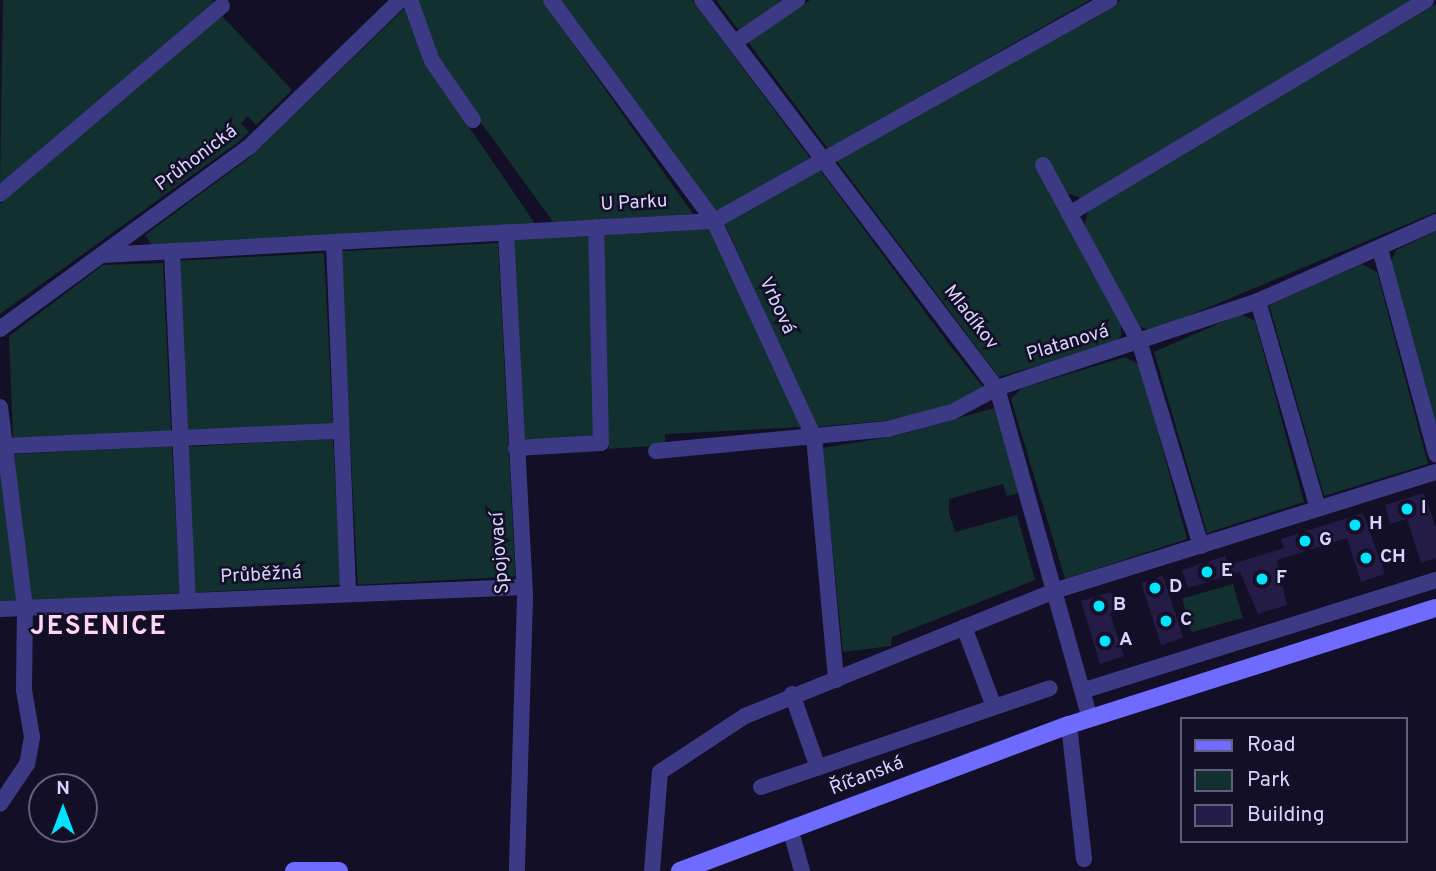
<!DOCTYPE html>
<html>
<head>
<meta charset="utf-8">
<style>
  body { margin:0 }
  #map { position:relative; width:1436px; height:871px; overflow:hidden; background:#130f26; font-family:Overpass,sans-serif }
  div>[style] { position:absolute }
  .green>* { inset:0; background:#12302f; transform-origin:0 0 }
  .building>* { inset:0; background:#241b47; transform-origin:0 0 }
  .street>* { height:16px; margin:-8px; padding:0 8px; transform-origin:8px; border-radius:8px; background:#3d3a85 }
  .secondary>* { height:18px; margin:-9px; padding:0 9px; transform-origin:9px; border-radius:9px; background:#6f6bff }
  .dots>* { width:19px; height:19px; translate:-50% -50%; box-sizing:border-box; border:4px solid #130f26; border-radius:50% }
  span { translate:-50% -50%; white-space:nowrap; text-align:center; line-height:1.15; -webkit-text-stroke:5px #130f26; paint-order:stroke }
  .street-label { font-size:19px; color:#d9d4ff }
  .poi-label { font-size:19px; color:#d9d4ff; font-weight:700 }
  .left { translate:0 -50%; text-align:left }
  .district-label { font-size:26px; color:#ffd6f0; font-weight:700; letter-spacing:2px }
  .legend { position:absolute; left:1180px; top:717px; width:228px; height:126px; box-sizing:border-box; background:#130f26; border:2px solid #625e7d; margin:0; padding:9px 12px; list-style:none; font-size:21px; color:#d9d4ff }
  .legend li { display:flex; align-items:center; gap:14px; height:35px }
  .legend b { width:35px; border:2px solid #625e7d }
  .north { position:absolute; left:28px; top:773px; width:70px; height:70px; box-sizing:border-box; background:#130f26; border:2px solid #625e7d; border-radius:50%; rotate:0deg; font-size:19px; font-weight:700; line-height:28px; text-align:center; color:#d9d4ff }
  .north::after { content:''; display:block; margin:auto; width:24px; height:32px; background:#00e5ff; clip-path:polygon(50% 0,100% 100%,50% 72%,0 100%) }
</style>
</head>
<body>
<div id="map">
  <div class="green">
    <div style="clip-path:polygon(3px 0,212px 0,214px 2px,0 184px)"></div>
    <div style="clip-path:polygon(416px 0,542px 0,693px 214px,554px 223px,440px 66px)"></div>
    <div style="clip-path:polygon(560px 0,692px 0,810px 158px,714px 213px)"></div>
    <div style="clip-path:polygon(716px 0,784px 0,739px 31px)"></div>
    <div style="clip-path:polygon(810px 0,1090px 0,828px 149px,748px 42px)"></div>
    <div style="clip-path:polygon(1121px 0,1415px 0,1082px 198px,1066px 193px,1046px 157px,1034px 163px,1121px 324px,1121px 336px,1113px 344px,999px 377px,836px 160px)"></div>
    <div style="clip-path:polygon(1436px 4px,1436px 212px,1152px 331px,1138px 326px,1084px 226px,1088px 211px)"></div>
    <div style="clip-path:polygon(407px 6px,430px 70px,536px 225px,153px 247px,145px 235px,249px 158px)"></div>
    <div style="clip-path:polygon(222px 16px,292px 90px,256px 125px,248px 116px,241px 123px,249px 132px,237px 143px,0 314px,0 204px)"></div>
    <div style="clip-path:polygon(820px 170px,948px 343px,983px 387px,948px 405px,892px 420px,816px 427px,725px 224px)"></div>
    <div style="clip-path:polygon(712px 229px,801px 427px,665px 434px,665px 445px,609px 449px,602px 235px)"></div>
    <div style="clip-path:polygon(1436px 231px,1436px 427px,1390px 264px,1396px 250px)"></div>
    <div style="left:592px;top:235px;width:203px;height:78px;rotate:89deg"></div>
    <div style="left:498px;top:243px;width:334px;height:158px;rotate:87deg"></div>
    <div style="left:324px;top:253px;width:171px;height:146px;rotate:87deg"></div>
    <div style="clip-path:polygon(163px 263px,171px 431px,13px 438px,9px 336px,103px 265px)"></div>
    <div style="clip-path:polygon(1362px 264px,1377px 272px,1428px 464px,1324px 496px,1269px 305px)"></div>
    <div style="clip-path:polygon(1240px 314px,1255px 321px,1304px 502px,1207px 533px,1154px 352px)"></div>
    <div style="clip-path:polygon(1125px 357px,1140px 365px,1187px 539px,1065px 579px,1011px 399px,1022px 388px)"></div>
    <div style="clip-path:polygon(994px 408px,1019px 493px,1007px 496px,1003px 484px,981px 490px,949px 499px,949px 513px,955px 532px,1017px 515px,1035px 580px,892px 637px,891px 646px,843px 652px,822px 448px,895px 436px)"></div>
    <div style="left:333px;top:439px;width:146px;height:146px;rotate:87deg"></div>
    <div style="left:172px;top:446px;width:147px;height:158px;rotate:87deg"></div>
    <div style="clip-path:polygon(0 459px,16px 600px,0 601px)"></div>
    <div style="left:1233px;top:584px;width:35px;height:53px;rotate:74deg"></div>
  </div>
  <div class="building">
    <div style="clip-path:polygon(1424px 493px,1436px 528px,1436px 558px,1421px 563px,1407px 519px,1390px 524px,1385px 505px)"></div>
    <div style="clip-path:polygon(1363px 513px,1385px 574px,1361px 582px,1347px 538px,1277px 560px,1287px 605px,1258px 614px,1240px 572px,1188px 588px,1182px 570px,1225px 556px,1228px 565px,1284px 548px,1281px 539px)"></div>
    <div style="left:1163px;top:576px;width:65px;height:23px;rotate:72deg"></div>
    <div style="clip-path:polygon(1111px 592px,1117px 611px,1110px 613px,1124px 656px,1100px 664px,1081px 601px)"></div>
  </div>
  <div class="street">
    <div style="left:410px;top:0;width:65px;rotate:70.2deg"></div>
    <div style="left:432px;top:61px;width:72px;rotate:55.2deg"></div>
    <div style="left:551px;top:0;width:275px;rotate:53.6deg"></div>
    <div style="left:714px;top:221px;width:238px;rotate:65.2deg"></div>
    <div style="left:814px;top:437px;width:244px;rotate:84.8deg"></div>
    <div style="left:702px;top:0;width:487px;rotate:52.8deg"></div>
    <div style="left:997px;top:388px;width:344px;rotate:74.3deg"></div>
    <div style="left:735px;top:42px;width:75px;rotate:-34.1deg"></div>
    <div style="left:1043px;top:165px;width:204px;rotate:61.5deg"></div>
    <div style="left:1140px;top:344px;width:211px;rotate:73.2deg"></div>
    <div style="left:0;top:194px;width:291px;rotate:-40.3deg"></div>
    <div style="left:1069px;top:214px;width:416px;rotate:-30.9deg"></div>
    <div style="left:506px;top:232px;width:365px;rotate:87deg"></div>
    <div style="left:525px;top:597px;width:274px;rotate:91.7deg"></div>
    <div style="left:334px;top:243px;width:349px;rotate:87.7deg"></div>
    <div style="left:1380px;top:249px;width:213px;rotate:74.7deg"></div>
    <div style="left:172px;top:252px;width:348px;rotate:87.4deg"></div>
    <div style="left:103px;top:255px;width:612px;rotate:-3.19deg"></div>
    <div style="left:714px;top:221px;width:453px;rotate:-29.2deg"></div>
    <div style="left:1258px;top:301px;width:216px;rotate:73.9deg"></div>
    <div style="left:0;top:329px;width:308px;rotate:-36.2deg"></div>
    <div style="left:249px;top:147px;width:211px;rotate:-44.2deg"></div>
    <div style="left:0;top:407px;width:203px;rotate:82.9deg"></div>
    <div style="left:25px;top:608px;width:82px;rotate:90.7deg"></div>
    <div style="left:24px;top:690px;width:48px;rotate:80.3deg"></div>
    <div style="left:32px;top:737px;width:27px;rotate:100deg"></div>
    <div style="left:27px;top:764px;width:48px;rotate:124deg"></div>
    <div style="left:5px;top:446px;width:336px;rotate:-2.6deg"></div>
    <div style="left:516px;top:448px;width:85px;rotate:-3.4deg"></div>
    <div style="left:601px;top:443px;width:216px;rotate:-91.3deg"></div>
    <div style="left:656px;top:451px;width:233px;rotate:-5.4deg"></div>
    <div style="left:888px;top:429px;width:66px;rotate:-14.9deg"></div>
    <div style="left:952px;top:412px;width:51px;rotate:-28.1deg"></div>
    <div style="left:997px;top:388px;width:275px;rotate:-18.4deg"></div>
    <div style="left:1258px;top:301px;width:195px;rotate:-23.9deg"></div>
    <div style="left:0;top:609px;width:524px;rotate:-2.4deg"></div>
    <div style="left:964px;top:627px;width:85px;rotate:69.4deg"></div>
    <div style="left:1085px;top:690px;width:368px;rotate:-17.4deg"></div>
    <div style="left:792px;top:694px;width:78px;rotate:70.6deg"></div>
    <div style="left:1069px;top:725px;width:135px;rotate:83.6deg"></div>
    <div style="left:761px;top:787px;width:305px;rotate:-18.9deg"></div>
    <div style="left:790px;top:828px;width:45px;rotate:74.4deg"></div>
    <div style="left:652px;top:871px;width:99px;rotate:-85.4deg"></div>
    <div style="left:660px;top:772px;width:102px;rotate:-33.4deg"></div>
    <div style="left:745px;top:716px;width:336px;rotate:-22deg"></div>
    <div style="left:1057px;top:590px;width:397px;rotate:-17.3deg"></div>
  </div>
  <div class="secondary">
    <div style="left:294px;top:871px;width:45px"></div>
    <div style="left:680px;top:871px;width:415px;rotate:-20.6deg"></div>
    <div style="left:1069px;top:725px;width:385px;rotate:-17.7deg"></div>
  </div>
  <div class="dots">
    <div style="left:1407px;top:509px;background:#00e5ff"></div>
    <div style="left:1355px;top:525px;background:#00e5ff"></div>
    <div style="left:1305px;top:541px;background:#00e5ff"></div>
    <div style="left:1366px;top:558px;background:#00e5ff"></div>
    <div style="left:1207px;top:572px;background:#00e5ff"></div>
    <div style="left:1262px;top:579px;background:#00e5ff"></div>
    <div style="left:1155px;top:588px;background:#00e5ff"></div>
    <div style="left:1099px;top:606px;background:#00e5ff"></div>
    <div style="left:1166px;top:621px;background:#00e5ff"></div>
    <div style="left:1105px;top:641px;background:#00e5ff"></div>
  </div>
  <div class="street-label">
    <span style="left:197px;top:159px;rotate:-37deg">Průhonická</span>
    <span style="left:634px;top:204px;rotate:-3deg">U Parku</span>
    <span style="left:776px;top:306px;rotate:65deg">Vrbová</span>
    <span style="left:970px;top:318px;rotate:52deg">Mladíkov</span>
    <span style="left:1068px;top:344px;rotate:-17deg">Platanová</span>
    <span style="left:501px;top:553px;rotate:-94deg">Spojovací</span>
    <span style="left:261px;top:576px;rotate:-3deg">Průběžná</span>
    <span style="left:867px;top:777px;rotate:-21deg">Říčanská</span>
  </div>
  <div class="poi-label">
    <span class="left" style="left:1421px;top:509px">I</span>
    <span class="left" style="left:1369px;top:525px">H</span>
    <span class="left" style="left:1319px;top:541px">G</span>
    <span class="left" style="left:1380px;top:558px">CH</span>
    <span class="left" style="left:1221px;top:572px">E</span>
    <span class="left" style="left:1276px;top:579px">F</span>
    <span class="left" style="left:1169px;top:588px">D</span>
    <span class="left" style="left:1113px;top:606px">B</span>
    <span class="left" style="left:1180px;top:621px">C</span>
    <span class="left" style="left:1119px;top:641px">A</span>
  </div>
  <div class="district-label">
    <span style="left:99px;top:628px">JESENICE</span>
  </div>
  <ul class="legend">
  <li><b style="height:9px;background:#6f6bff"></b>Road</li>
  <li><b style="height:19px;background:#12302f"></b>Park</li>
  <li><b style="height:19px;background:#241b47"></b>Building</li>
  </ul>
  <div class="north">N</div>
</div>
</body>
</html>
